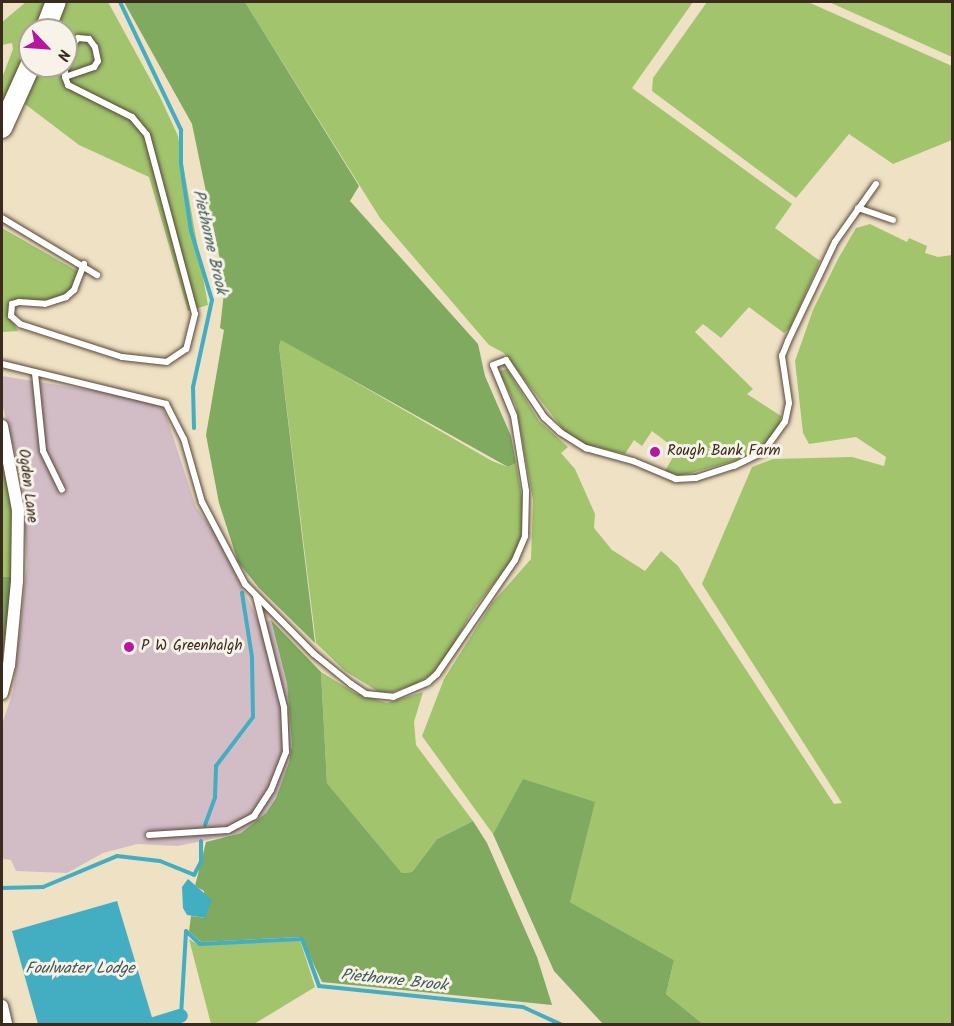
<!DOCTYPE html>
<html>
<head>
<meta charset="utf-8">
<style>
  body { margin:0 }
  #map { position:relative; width:954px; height:1026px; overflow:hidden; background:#efe1c4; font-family:Kalam,sans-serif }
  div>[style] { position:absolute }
  .industrial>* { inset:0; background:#d2bdc6 }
  .green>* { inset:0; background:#a1c46d }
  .forest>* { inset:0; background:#80aa60 }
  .water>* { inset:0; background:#43adc2 }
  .stream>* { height:4px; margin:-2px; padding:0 2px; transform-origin:2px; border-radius:2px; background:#43adc2 }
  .canal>* { height:14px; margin:-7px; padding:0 7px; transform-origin:7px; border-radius:7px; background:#43adc2 }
  .roads { filter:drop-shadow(0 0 2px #564537) drop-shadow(0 0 2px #564537) }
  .lane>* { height:6px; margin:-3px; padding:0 3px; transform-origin:3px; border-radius:3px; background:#fff }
  .street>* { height:12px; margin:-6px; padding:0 6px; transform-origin:6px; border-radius:6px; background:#fff }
  .primary>* { height:20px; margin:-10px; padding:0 10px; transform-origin:10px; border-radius:10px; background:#fff }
  .dots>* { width:16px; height:16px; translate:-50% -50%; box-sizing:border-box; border:3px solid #f7f3e8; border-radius:50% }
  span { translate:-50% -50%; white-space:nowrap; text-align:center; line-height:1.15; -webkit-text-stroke:6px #f7f3e8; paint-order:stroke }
  .poi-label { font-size:15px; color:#3b2a1e }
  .left { translate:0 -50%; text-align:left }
  .street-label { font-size:15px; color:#3b2a1e }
  .water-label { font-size:16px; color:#3e5857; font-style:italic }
  .frame { position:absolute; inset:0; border:3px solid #3b2a1e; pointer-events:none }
  .north { position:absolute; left:18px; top:18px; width:60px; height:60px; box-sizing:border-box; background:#f7f3e8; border:2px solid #aca397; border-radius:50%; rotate:115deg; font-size:16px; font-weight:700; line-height:24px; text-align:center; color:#3b2a1e }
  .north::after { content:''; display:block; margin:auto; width:21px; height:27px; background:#b5179e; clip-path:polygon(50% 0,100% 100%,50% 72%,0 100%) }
</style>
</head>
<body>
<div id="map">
  <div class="industrial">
    <div style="clip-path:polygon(2px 376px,133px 397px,161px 406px,166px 415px,196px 507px,217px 536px,260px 624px,271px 620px,287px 684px,292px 745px,289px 762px,276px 798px,266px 813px,241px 833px,178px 846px,137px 844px,103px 853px,67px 873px,16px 871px,11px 860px,2px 859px,2px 724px,13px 692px,27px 565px,22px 479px,2px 404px)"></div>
  </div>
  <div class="green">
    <div style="clip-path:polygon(26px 2px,50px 2px,39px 30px,30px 30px,30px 51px,2px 114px,2px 78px,13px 49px,12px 43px,2px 45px,2px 22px)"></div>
    <div style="clip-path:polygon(66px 2px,108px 2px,160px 97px,178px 136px,208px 305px,188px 311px,149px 177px,79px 145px,25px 104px,40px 66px,66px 66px,66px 30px,55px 30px)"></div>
    <div style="clip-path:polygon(245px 2px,693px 2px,632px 88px,792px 204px,775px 228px,820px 261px,790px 328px,784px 333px,749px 307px,721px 338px,703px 324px,695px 332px,753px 389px,747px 394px,781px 416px,779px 429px,762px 449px,750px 456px,681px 476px,665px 471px,677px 450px,652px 431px,642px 446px,634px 440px,625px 454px,583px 444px,566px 433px,504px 353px,489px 345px,380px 218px)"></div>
    <div style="clip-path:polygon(707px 2px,808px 2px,952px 66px,952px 140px,893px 164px,849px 134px,796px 198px,652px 91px,653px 78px)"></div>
    <div style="clip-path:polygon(829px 2px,952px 2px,952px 57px)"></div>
    <div style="clip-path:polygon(870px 224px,907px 242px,909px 238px,927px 246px,925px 253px,938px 257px,952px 255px,952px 1024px,703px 1024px,666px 994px,674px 960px,570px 902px,523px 780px,493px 834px,422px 736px,444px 679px,492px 603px,531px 559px,533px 500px,516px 406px,499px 371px,507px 369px,539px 421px,568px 447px,561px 453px,575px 469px,595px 514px,594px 528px,612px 550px,645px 571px,661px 551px,678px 566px,834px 804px,842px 803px,702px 584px,752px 467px,773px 459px,852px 457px,884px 466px,886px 457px,856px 437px,809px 444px,803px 433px,795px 361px,813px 310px,838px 259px,856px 228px)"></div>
    <div style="clip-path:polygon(2px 228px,79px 272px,71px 290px,62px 297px,48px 301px,12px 302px,8px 315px,18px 331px,2px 332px)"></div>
    <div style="clip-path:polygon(281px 339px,492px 461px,508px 467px,516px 463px,524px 510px,521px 539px,513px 559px,473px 610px,447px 656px,431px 675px,413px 685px,392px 692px,379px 692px,345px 671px,316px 643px,279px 346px)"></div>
    <div style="clip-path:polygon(2px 441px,15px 538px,13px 577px,2px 577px)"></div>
    <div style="clip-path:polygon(321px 672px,355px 693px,387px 703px,423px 692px,414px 722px,416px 745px,473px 821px,437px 839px,412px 872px,402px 873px,327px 783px)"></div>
    <div style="clip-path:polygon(189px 939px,199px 945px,300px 940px,315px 987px,254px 1024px,211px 1024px)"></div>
  </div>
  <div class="forest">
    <div style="clip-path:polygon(124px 2px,245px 2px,359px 186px,350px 201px,478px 344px,485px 376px,511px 436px,516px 463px,508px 467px,281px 340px,279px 346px,315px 643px,259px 588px,238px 562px,219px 503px,206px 435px,224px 330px,220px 328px,225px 284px,192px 124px)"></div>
    <div style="clip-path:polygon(2px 577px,13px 577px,2px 664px)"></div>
    <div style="clip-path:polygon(271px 620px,321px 672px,327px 783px,402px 873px,412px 872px,437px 839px,473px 821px,487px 843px,537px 957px,552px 1005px,322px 982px,301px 937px,201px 942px,189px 931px,191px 916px,205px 918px,204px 891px,195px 886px,206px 842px,241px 833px,266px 813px,276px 798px,289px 762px,292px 745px,287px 684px)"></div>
    <div style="clip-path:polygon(523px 779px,595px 802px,570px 902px,674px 960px,666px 994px,703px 1024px,603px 1024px,554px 971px,493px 834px)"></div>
  </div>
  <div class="water">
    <div style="clip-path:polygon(188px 879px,212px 900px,205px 918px,187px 915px,183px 908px,182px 887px)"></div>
    <div style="clip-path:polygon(117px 901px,154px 1024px,38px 1024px,12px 931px)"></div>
  </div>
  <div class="stream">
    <div style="left:120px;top:2px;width:142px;rotate:64.5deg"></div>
    <div style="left:181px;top:130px;width:34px;rotate:90deg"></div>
    <div style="left:181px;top:164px;width:68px;rotate:81.5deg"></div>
    <div style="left:191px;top:231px;width:72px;rotate:73.1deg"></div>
    <div style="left:212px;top:300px;width:89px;rotate:102.3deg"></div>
    <div style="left:193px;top:387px;width:41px;rotate:88.6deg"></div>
    <div style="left:205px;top:825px;width:30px;rotate:-70deg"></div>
    <div style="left:215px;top:797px;width:31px;rotate:-88deg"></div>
    <div style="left:216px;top:766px;width:61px;rotate:-52.9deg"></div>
    <div style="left:253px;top:717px;width:60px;rotate:-91deg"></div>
    <div style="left:252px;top:657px;width:65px;rotate:-98.9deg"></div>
    <div style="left:2px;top:888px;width:41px;rotate:-1.4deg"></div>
    <div style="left:43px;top:887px;width:80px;rotate:-22.7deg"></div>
    <div style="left:117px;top:856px;width:43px;rotate:6.6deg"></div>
    <div style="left:160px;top:861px;width:37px;rotate:22deg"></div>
    <div style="left:194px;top:875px;width:15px;rotate:-62deg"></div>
    <div style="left:201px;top:862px;width:21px;rotate:-90deg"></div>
    <div style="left:186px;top:931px;width:19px;rotate:43deg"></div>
    <div style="left:200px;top:944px;width:102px;rotate:-2.8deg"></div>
    <div style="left:302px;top:939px;width:50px;rotate:70.1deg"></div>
    <div style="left:319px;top:986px;width:205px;rotate:5.9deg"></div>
    <div style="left:523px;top:1007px;width:41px;rotate:24.7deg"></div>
    <div style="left:181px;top:1016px;width:85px;rotate:-86.6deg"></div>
  </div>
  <div class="canal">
    <div style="left:154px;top:1024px;width:28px;rotate:-17deg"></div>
  </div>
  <div class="roads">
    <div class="lane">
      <div style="left:65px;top:77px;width:31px;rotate:-19deg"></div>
      <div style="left:94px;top:67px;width:7px;rotate:-56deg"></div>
      <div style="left:98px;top:61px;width:14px;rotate:-102deg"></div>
      <div style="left:95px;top:47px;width:10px;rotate:-127deg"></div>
      <div style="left:89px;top:39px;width:11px;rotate:-175deg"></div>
      <div style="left:78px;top:38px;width:11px;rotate:128deg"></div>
      <div style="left:71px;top:47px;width:24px;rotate:105deg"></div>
      <div style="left:65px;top:70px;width:7px;rotate:90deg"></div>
      <div style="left:65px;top:77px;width:9px;rotate:69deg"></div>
      <div style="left:68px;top:85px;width:72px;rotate:26.6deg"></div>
      <div style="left:132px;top:117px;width:23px;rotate:50deg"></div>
      <div style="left:147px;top:135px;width:185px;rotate:75deg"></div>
      <div style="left:195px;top:314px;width:36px;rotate:104deg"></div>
      <div style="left:186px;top:349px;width:23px;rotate:146deg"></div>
      <div style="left:167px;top:362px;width:45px;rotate:-173.7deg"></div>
      <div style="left:122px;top:357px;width:107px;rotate:-162.1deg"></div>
      <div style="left:20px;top:324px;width:12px;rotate:-138deg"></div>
      <div style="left:11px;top:316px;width:12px;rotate:-85deg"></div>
      <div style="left:12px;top:304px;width:7px;rotate:-16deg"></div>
      <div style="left:19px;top:302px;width:26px;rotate:4deg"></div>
      <div style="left:45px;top:304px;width:22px;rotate:-18deg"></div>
      <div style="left:66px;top:297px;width:11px;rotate:-41deg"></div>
      <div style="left:74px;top:290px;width:28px;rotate:-69deg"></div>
      <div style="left:858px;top:208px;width:37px;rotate:19deg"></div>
      <div style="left:2px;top:218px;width:111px;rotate:31deg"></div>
      <div style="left:2px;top:364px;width:169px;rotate:13.7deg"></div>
      <div style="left:166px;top:404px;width:39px;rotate:63deg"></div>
      <div style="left:184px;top:439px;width:66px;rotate:74.1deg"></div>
      <div style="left:202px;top:502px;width:93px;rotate:62.3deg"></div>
      <div style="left:245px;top:584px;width:98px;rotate:45.4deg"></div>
      <div style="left:314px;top:654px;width:48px;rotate:39deg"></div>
      <div style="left:351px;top:684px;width:18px;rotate:34deg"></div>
      <div style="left:366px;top:694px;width:27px;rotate:6deg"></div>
      <div style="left:393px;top:697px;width:38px;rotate:-23deg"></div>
      <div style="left:428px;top:682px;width:12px;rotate:-42deg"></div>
      <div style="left:437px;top:674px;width:138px;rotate:-55.6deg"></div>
      <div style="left:515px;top:560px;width:26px;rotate:-67deg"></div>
      <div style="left:525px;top:536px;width:45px;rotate:-88.7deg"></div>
      <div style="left:526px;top:491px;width:76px;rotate:-99.1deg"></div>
      <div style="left:514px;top:416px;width:55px;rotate:-112.4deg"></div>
      <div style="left:493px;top:365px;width:14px;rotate:-21deg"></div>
      <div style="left:506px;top:360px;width:69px;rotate:56.3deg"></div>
      <div style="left:544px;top:417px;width:22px;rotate:43deg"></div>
      <div style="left:560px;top:432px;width:31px;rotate:32deg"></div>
      <div style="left:586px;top:448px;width:49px;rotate:15.5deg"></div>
      <div style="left:633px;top:461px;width:47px;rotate:22.7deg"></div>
      <div style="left:676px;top:479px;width:20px;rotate:-3deg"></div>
      <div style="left:696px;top:478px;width:40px;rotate:-18deg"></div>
      <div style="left:734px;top:466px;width:32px;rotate:-26deg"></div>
      <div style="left:763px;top:452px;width:37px;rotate:-54deg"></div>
      <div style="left:785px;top:422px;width:19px;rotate:-78deg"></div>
      <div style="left:789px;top:403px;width:48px;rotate:-98.5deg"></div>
      <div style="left:782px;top:356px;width:16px;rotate:-68deg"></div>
      <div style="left:788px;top:341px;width:110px;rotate:-64.6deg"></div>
      <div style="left:835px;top:242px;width:71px;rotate:-54.7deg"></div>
      <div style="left:35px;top:373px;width:78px;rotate:84.1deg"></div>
      <div style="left:43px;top:451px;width:43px;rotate:64deg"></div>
      <div style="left:149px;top:835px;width:79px;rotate:-3.6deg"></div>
      <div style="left:228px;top:830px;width:30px;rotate:-28deg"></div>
      <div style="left:254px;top:816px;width:31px;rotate:-57deg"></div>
      <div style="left:271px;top:790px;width:41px;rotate:-68.5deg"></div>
      <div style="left:286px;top:752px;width:45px;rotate:-92.5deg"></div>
      <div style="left:284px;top:707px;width:114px;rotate:-104.2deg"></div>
    </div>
    <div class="street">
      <div style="left:2px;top:426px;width:86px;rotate:79.2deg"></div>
      <div style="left:18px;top:510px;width:71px;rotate:90.8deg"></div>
      <div style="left:17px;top:581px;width:84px;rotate:95.4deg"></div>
      <div style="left:9px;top:665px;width:29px;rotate:104deg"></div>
      <div style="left:2px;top:1006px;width:18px;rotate:77deg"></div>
    </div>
    <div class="primary">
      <div style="left:45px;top:30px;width:30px;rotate:-69deg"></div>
      <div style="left:2px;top:128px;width:68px;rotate:-65.7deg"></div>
    </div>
  </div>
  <div class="dots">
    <div style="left:655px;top:452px;background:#b5179e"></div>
    <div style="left:129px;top:647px;background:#b5179e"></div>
  </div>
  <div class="poi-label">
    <span class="left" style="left:667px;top:452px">Rough Bank Farm</span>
    <span class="left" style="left:141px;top:647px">P W Greenhalgh</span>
  </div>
  <div class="street-label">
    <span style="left:27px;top:486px;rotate:83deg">Ogden Lane</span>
  </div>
  <div class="water-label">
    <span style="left:209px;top:242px;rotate:77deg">Piethorne Brook</span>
    <span style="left:80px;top:969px">Foulwater Lodge</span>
    <span style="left:394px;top:981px;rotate:6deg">Piethorne Brook</span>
  </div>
  <div class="frame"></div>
  <div class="north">N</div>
</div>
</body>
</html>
